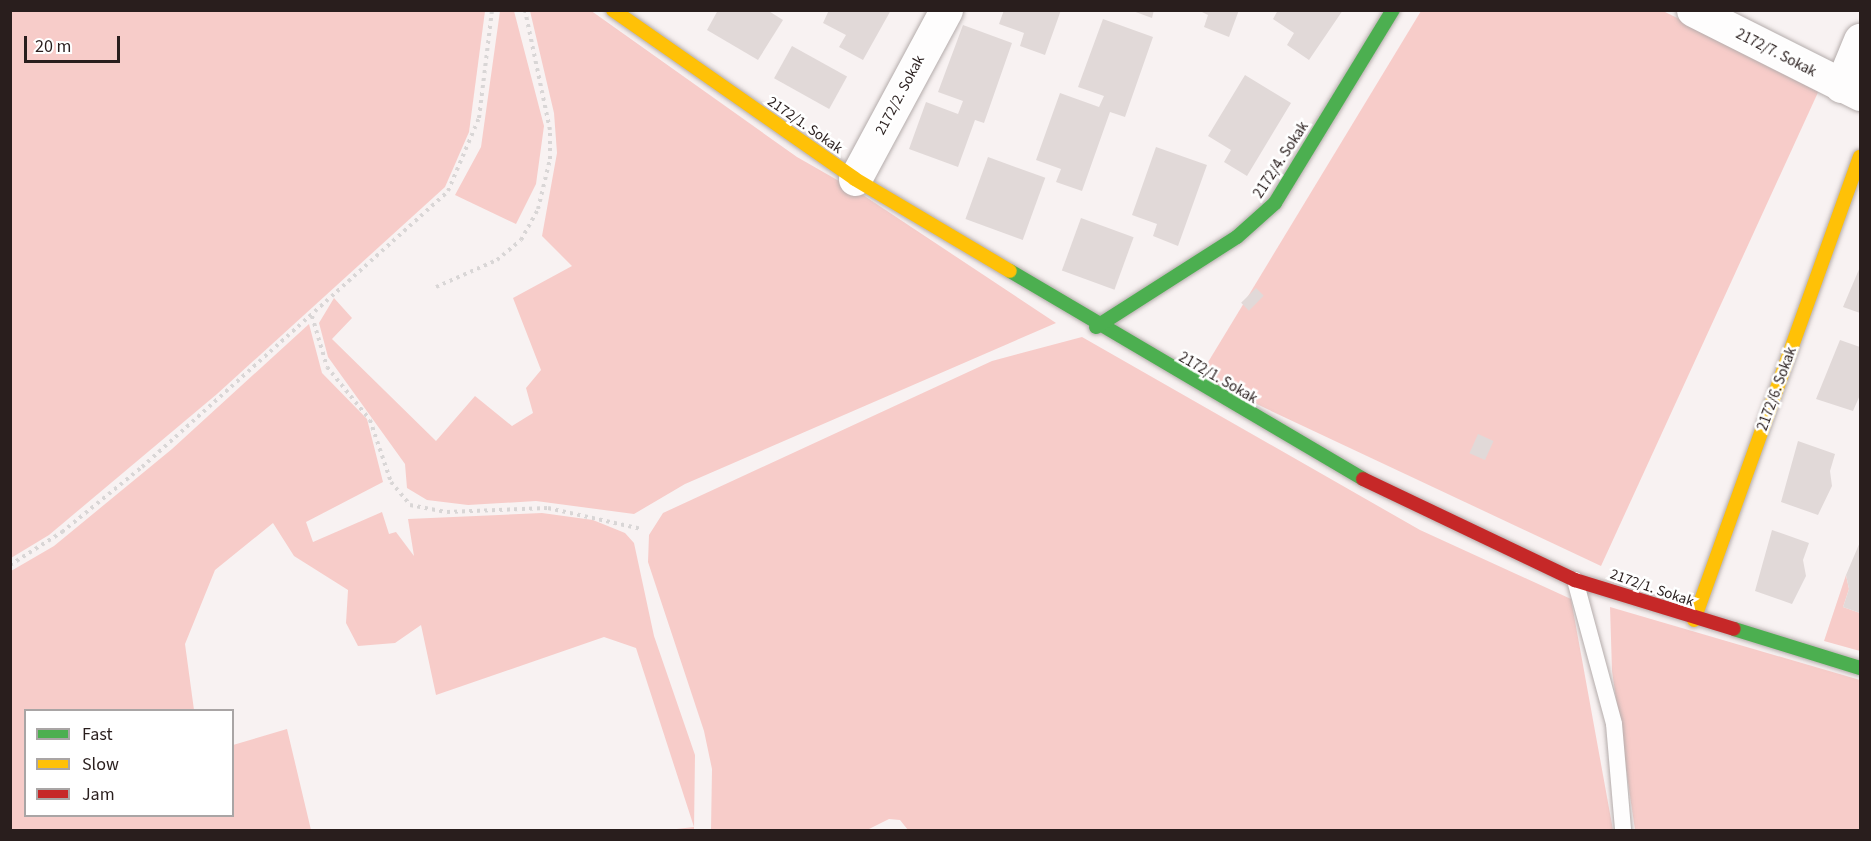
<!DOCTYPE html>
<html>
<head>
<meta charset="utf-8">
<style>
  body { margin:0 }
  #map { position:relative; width:1871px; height:841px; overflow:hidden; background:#f8f2f2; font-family:"Source Sans 3",sans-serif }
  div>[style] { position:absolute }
  .green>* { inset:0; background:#f7ccc9 }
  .building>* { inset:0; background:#e1d9d8; transform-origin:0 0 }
  .path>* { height:4px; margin-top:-2px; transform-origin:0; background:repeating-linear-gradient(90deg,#d9d6d6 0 3px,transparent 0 7.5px) }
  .roads { filter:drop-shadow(0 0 2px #b4acab) drop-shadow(0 0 2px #b4acab) }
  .lane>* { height:16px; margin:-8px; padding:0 8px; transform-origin:8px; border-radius:8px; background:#fefdfd }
  .street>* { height:33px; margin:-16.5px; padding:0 16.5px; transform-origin:16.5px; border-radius:16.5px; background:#fefdfd }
  .fast>* { height:14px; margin:-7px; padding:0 7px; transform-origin:7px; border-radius:7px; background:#4caf50 }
  .slow>* { height:14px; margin:-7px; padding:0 7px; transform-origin:7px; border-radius:7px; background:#ffc107 }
  .jam>* { height:14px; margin:-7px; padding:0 7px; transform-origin:7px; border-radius:7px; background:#c62828 }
  span { translate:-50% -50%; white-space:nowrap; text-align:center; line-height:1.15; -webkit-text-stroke:5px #fff; paint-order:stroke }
  .street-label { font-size:15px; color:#291e1d }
  .frame { position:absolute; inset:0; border:12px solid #291e1d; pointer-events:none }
  .legend { position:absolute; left:24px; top:709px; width:210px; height:108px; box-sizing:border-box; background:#fff; border:2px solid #a9a5a5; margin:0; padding:8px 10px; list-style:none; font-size:18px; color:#291e1d }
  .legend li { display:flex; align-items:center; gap:12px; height:30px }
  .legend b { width:30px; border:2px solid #a9a5a5 }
  .scale { position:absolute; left:24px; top:36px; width:96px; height:27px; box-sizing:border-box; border:3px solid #291e1d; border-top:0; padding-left:8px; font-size:18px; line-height:21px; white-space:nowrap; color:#291e1d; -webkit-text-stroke:4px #fff; paint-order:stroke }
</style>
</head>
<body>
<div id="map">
  <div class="green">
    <div style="clip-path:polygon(590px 10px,797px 157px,860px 193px,1056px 323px,685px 484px,634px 514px,536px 501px,468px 505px,427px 500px,407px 488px,405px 464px,328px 357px,319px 323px,334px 298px,352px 318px,332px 339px,436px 441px,475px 396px,512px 426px,533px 413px,526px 388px,541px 370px,513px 298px,572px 266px,542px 236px,557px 153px,554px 113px,530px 11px)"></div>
    <div style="clip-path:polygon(10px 11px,485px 11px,469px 132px,445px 187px,217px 394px,49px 535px,11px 558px)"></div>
    <div style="clip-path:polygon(500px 11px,514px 11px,544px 126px,536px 184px,516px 224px,455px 195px,481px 147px)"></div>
    <div style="clip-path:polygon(1421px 11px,1663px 11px,1820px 88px,1601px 566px,1199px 377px)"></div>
    <div style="clip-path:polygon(309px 324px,322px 373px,367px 419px,383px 482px,306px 522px,313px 542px,382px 512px,389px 534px,396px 532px,414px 556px,408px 519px,542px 513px,593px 520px,625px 533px,634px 543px,654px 636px,695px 755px,694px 830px,668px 830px,694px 827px,636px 648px,604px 637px,436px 695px,421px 625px,395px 643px,358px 646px,346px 623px,348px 590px,294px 556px,273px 523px,215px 570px,185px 644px,194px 710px,26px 710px,26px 816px,232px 816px,233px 745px,287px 729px,311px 830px,11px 830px,11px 571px,54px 546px,172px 449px)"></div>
    <div style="clip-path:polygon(1082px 337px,1420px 530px,1571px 599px,1613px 830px,908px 830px,900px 820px,889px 819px,867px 830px,711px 830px,712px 769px,704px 731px,648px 562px,649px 535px,663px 513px,992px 361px)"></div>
    <div style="clip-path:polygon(1846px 575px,1849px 589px,1843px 607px,1860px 613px,1860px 651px,1824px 641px)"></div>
    <div style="clip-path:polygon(1610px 607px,1860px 680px,1860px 830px,1635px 830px,1612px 671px)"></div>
  </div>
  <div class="building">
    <div style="clip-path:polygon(718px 10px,767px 10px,783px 20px,758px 60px,707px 30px)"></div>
    <div style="clip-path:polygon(829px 10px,891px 10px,863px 60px,839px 47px,846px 35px,823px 23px)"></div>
    <div style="clip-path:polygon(1004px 10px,1061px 10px,1045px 55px,1020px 46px,1024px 33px,999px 24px)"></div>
    <div style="clip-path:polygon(1130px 10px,1154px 10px,1152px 18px)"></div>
    <div style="clip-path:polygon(1198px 10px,1239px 10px,1229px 37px,1204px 27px,1208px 15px)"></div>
    <div style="clip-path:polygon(1278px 10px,1343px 10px,1309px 60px,1287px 45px,1294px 33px,1273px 19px)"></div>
    <div style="clip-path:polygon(1103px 19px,1153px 37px,1125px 117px,1110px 112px,1082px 191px,1056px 182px,1061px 169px,1036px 160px,1060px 93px,1099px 107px,1104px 96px,1078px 87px)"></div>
    <div style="clip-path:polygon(963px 25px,1012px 43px,984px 123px,975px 120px,958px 167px,909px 149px,926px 102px,958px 114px,963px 101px,938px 92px)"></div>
    <div style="left:792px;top:46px;width:63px;height:37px;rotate:29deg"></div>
    <div style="clip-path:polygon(1245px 75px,1291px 103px,1247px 176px,1224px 162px,1231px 150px,1208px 136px)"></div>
    <div style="clip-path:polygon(1156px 147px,1207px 165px,1178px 246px,1153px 236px,1157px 224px,1132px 215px)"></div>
    <div style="left:988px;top:157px;width:61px;height:66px;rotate:20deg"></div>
    <div style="left:1081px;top:218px;width:56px;height:56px;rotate:20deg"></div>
    <div style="clip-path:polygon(1860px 267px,1860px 313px,1843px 307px)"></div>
    <div style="left:1256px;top:288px;width:11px;height:21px;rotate:45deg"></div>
    <div style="clip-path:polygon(1840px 340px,1860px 347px,1860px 395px,1853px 411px,1816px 399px)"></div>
    <div style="left:1478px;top:434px;width:17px;height:21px;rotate:24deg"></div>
    <div style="clip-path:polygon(1798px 441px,1835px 454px,1830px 471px,1832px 486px,1818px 515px,1781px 502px)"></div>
    <div style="clip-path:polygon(1772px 530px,1809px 543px,1803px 560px,1806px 576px,1792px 604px,1755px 591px)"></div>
    <div style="clip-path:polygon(1860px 542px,1860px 613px,1843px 607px,1849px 589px,1846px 575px)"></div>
  </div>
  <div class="path">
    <div style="left:436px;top:287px;width:67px;rotate:-23.9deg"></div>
    <div style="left:497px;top:260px;width:31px;rotate:-40deg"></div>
    <div style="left:521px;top:240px;width:35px;rotate:-61deg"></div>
    <div style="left:538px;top:209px;width:51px;rotate:-76.5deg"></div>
    <div style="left:550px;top:159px;width:29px;rotate:-90deg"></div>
    <div style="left:550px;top:130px;width:123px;rotate:-101.8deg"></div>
    <div style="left:312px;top:316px;width:53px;rotate:73.6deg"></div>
    <div style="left:327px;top:367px;width:68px;rotate:50.9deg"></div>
    <div style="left:370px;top:420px;width:65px;rotate:71.3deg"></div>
    <div style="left:391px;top:482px;width:30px;rotate:50deg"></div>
    <div style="left:410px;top:505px;width:38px;rotate:11deg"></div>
    <div style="left:447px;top:512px;width:101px;rotate:-2.3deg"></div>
    <div style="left:548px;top:508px;width:96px;rotate:12.6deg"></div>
    <div style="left:10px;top:565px;width:62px;rotate:-32.4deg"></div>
    <div style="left:62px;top:532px;width:103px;rotate:-39.1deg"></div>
    <div style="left:142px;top:467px;width:412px;rotate:-42deg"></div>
    <div style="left:448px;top:191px;width:79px;rotate:-67deg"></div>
    <div style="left:479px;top:118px;width:109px;rotate:-83.1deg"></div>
  </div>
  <div class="roads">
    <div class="lane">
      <div style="left:1575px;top:580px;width:149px;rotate:74.8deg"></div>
      <div style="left:1614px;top:724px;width:106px;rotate:85.1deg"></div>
    </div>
    <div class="street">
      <div style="left:1693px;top:10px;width:187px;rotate:26.7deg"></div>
      <div style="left:1841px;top:86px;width:50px;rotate:-67.6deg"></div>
      <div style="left:855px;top:179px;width:192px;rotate:-61.7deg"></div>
    </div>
    <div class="fast">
      <div style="left:1010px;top:271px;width:410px;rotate:30.5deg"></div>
      <div style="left:1096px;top:327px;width:167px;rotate:-32.6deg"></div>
      <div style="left:1237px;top:237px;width:51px;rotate:-41.8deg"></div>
      <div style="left:1275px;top:203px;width:226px;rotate:-58.6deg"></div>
      <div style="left:1734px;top:629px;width:132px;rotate:17.2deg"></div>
    </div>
    <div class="slow">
      <div style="left:613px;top:10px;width:295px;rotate:34.9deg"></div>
      <div style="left:855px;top:179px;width:180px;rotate:30.7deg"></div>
      <div style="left:1694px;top:620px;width:492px;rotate:-70.3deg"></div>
    </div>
    <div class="jam">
      <div style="left:1363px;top:479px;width:235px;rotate:25.5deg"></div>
      <div style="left:1575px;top:580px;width:166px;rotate:17.1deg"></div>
    </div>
  </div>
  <div class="street-label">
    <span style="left:1776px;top:53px;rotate:27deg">2172/7. Sokak</span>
    <span style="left:900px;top:95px;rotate:-62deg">2172/2. Sokak</span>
    <span style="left:805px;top:125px;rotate:35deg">2172/1. Sokak</span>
    <span style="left:1281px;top:160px;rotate:-57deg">2172/4. Sokak</span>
    <span style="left:1218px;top:378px;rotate:30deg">2172/1. Sokak</span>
    <span style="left:1777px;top:389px;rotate:-70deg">2172/6. Sokak</span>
    <span style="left:1652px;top:588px;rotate:19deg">2172/1. Sokak</span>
  </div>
  <div class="frame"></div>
  <ul class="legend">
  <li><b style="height:8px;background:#4caf50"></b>Fast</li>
  <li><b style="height:8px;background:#ffc107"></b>Slow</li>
  <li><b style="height:8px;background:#c62828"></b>Jam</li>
  </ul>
  <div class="scale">20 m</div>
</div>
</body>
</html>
